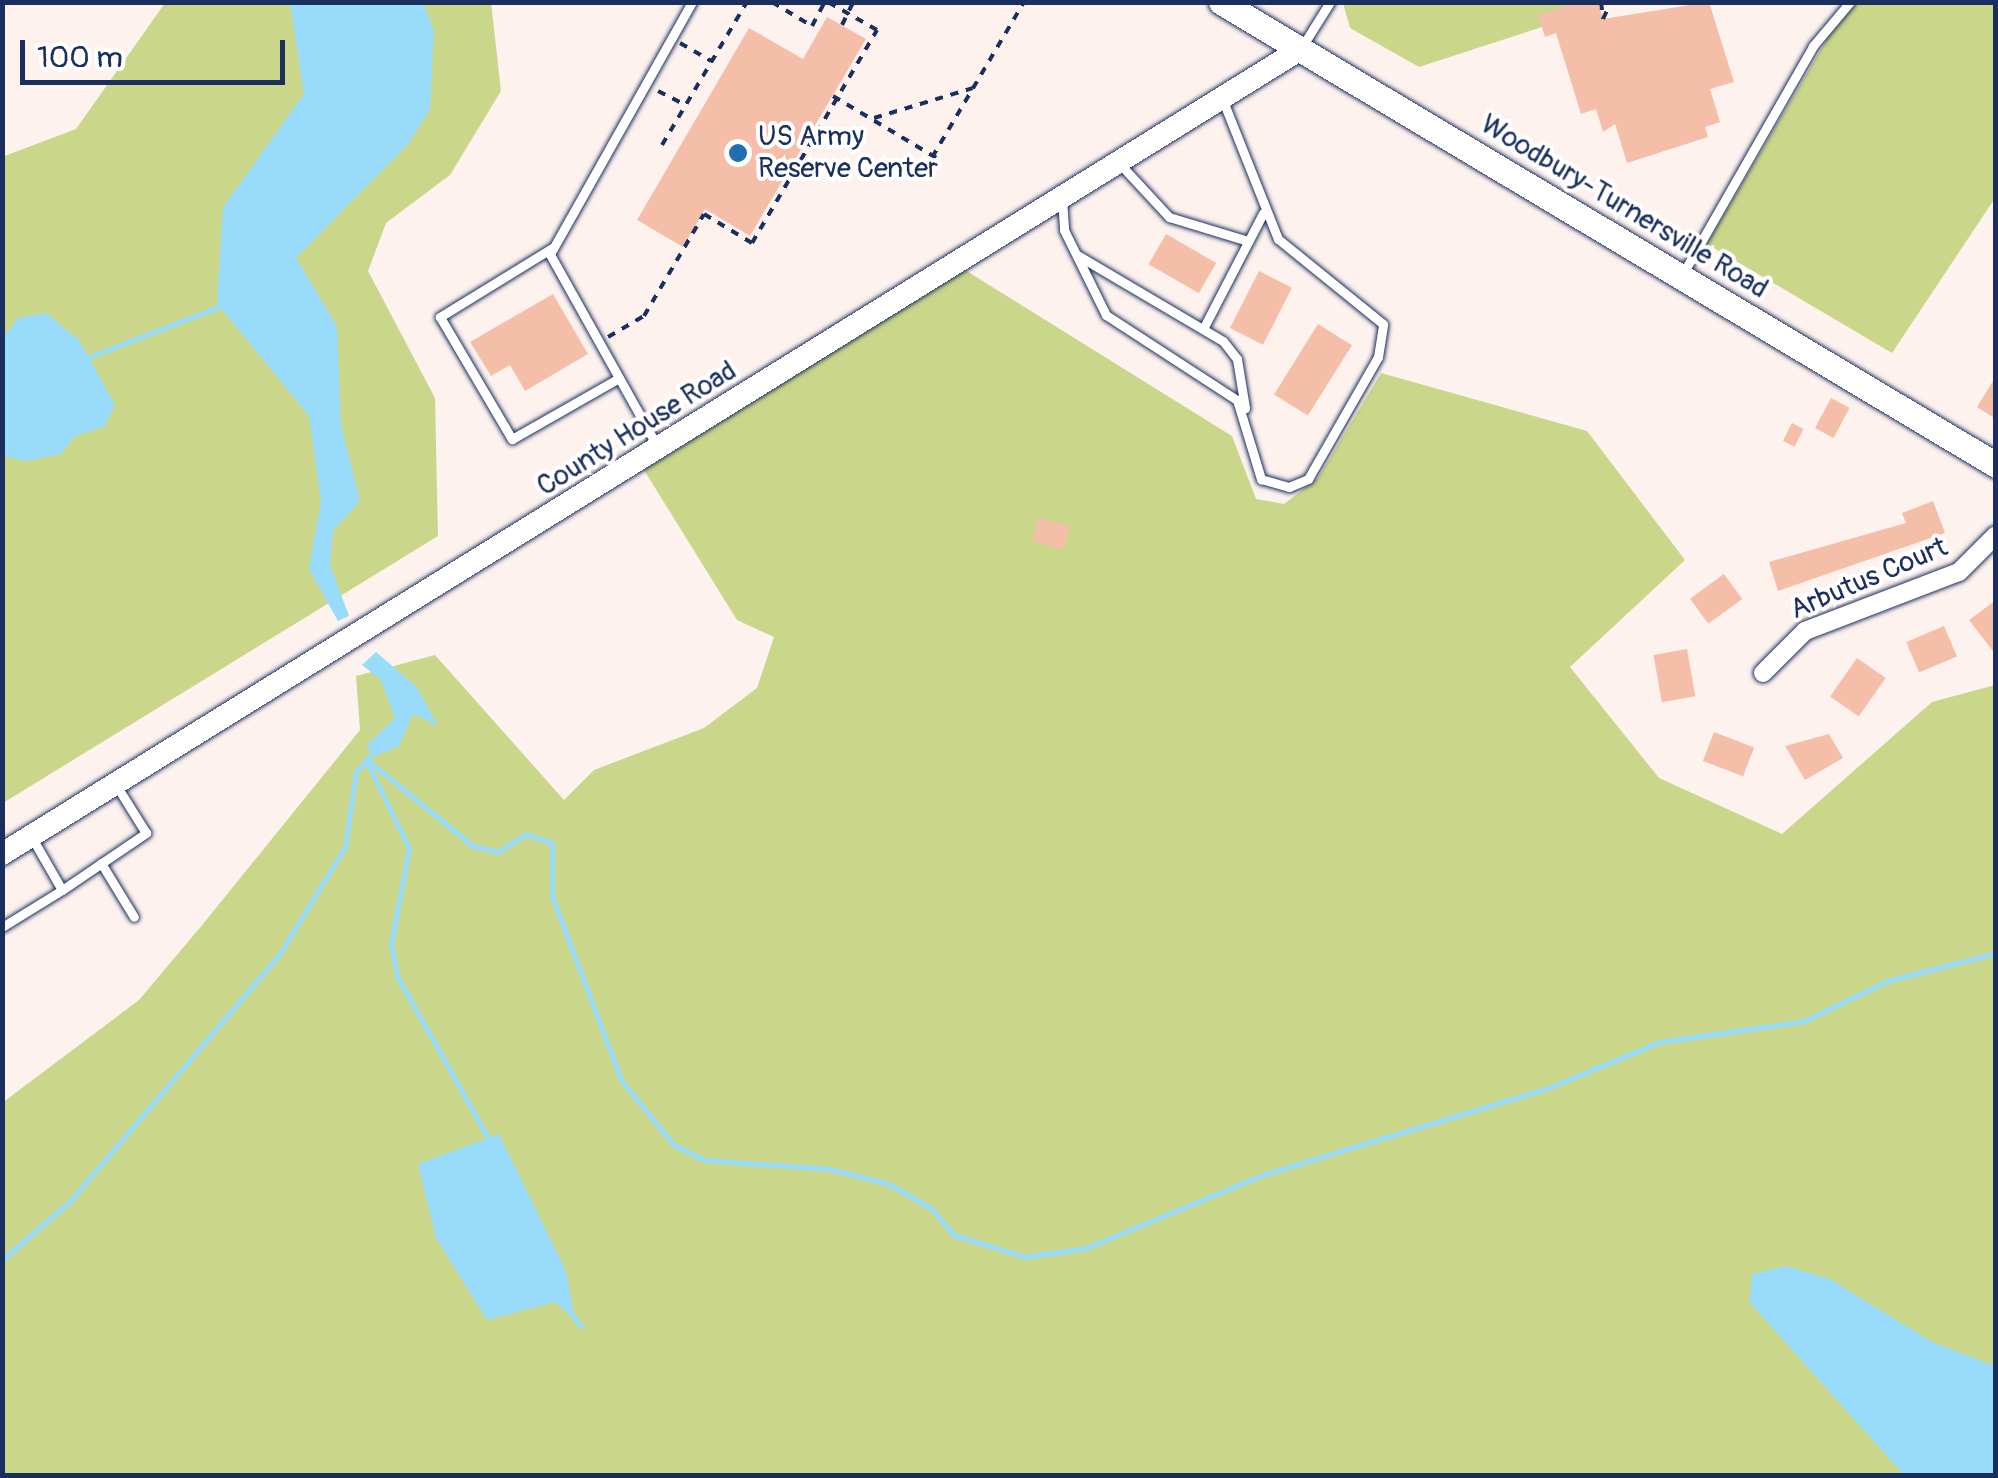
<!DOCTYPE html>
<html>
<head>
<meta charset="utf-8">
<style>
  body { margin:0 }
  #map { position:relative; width:1998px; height:1478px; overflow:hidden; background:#fdf2ee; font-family:Pangolin,sans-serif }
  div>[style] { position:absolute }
  .green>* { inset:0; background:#cad78a }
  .water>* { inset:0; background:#98dbfa }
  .stream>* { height:5px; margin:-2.5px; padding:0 2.5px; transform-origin:2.5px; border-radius:2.5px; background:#98dbfa }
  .building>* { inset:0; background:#f5bea9; transform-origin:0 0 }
  .path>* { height:4px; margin-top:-2px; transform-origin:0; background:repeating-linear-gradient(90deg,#1b2f5e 0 8px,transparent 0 16px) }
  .roads { filter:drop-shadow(0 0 2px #1b2f5e) drop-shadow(0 0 2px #1b2f5e) }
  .service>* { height:9px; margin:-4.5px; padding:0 4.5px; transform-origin:4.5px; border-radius:4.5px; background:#fff }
  .minor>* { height:18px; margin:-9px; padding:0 9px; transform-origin:9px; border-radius:9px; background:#fff }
  .tertiary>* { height:22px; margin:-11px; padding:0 11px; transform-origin:11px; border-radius:11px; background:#fff }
  .secondary>* { height:25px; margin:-12.5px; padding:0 12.5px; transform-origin:12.5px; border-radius:12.5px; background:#fff }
  .dots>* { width:28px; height:28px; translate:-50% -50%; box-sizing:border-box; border:5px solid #fff; border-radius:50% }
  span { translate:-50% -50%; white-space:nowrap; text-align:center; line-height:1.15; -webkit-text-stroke:8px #fff; paint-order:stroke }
  .poi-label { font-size:28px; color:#1b2f5e }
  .left { translate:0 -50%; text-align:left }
  .street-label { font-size:28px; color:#1b2f5e }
  .frame { position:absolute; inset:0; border:5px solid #1b2f5e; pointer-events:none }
  .scale { position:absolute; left:20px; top:40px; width:265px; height:45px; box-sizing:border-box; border:5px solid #1b2f5e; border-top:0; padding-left:12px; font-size:30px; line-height:35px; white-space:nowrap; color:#1b2f5e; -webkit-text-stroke:8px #fff; paint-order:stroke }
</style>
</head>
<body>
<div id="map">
  <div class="green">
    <div style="clip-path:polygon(491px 2px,501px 91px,450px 175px,386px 223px,368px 271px,435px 398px,438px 536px,3px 803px,2px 157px,76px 129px,165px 3px)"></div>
    <div style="clip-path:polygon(1343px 3px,1579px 3px,1542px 27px,1419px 67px,1350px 28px)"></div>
    <div style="clip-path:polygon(1848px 3px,1995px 3px,1995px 198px,1892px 353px,1707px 244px)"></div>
    <div style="clip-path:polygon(965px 270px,1232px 436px,1256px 499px,1284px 504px,1318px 478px,1381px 373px,1587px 431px,1685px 560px,1570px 667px,1659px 778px,1782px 834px,1932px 702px,1995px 685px,1995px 1475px,3px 1475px,2px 1103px,139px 1000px,203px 924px,360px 730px,356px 676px,435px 655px,564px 800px,594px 770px,704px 728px,757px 688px,774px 637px,737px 620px,644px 470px)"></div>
  </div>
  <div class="water">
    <div style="clip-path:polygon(290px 3px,423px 3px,434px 30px,430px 109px,408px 144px,296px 258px,337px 326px,341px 425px,360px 501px,333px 531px,330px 565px,349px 616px,338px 621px,309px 569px,321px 501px,309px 416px,217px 303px,223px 207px,304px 94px)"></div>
    <div style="clip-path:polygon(46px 313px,79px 340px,115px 405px,104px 427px,75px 436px,61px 454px,26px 461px,3px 456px,3px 338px,18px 318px)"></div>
    <div style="clip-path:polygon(376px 652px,417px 687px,438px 726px,413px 714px,399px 746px,373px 757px,367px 745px,395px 718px,381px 680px,362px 665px)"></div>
    <div style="clip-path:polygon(499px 1134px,566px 1271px,575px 1320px,555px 1302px,487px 1320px,436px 1238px,418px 1164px)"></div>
    <div style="clip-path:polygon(1786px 1266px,1830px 1279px,1932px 1342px,1995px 1366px,1995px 1475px,1904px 1475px,1750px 1303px,1752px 1274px)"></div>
  </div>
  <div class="stream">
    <div style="left:84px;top:359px;width:149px;rotate:-21.2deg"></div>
    <div style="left:366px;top:759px;width:138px;rotate:39.1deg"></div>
    <div style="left:473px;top:846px;width:26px;rotate:13deg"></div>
    <div style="left:498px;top:852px;width:33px;rotate:-33deg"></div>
    <div style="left:526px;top:834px;width:28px;rotate:19deg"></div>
    <div style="left:552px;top:843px;width:53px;rotate:90deg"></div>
    <div style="left:552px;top:896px;width:197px;rotate:69.4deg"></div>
    <div style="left:621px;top:1080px;width:84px;rotate:50.8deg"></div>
    <div style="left:674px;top:1145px;width:34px;rotate:26deg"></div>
    <div style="left:705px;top:1160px;width:125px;rotate:4.1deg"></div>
    <div style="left:830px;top:1169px;width:61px;rotate:14.3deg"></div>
    <div style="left:889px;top:1184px;width:50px;rotate:30.2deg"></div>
    <div style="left:932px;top:1209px;width:34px;rotate:50deg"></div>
    <div style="left:954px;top:1235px;width:74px;rotate:17.2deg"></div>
    <div style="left:1025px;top:1257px;width:62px;rotate:-8.4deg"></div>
    <div style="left:1086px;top:1248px;width:194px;rotate:-22.5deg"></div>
    <div style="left:1265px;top:1174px;width:296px;rotate:-16.9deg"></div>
    <div style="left:1548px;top:1088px;width:120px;rotate:-22.5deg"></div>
    <div style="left:1659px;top:1042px;width:147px;rotate:-8.2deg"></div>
    <div style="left:1804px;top:1021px;width:92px;rotate:-25.7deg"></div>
    <div style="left:1887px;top:981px;width:113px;rotate:-14.4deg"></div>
    <div style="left:367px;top:762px;width:96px;rotate:64deg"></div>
    <div style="left:409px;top:848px;width:98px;rotate:100.6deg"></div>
    <div style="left:391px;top:944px;width:33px;rotate:79deg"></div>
    <div style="left:397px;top:976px;width:189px;rotate:60.6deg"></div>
    <div style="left:2px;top:1260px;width:90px;rotate:-40.9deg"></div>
    <div style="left:70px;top:1201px;width:325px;rotate:-49.7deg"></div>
    <div style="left:280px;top:953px;width:124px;rotate:-58.5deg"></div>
    <div style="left:345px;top:847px;width:76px;rotate:-81.7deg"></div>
    <div style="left:356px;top:772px;width:27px;rotate:-48deg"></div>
    <div style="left:573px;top:1316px;width:13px;rotate:51deg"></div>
  </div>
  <div class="building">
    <div style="clip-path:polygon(1579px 2px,1598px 2px,1603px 19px,1709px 2px,1734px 82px,1710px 89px,1720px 122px,1705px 127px,1708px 137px,1627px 163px,1615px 124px,1603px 132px,1596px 109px,1581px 114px,1556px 33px,1545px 37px,1538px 15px)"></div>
    <div style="clip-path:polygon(827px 17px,866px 39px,750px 236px,705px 209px,683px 247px,637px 220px,749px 28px,803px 59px)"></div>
    <div style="left:1166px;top:234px;width:58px;height:35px;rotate:30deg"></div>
    <div style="left:1259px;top:271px;width:37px;height:64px;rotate:27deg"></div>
    <div style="clip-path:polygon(553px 294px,588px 354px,525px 391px,510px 365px,491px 376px,470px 342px)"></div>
    <div style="left:1318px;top:324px;width:40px;height:83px;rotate:32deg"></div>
    <div style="clip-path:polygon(1996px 376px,1996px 419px,1977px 407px)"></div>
    <div style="left:1831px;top:398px;width:21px;height:34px;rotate:28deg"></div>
    <div style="left:1792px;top:423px;width:13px;height:20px;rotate:27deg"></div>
    <div style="clip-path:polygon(1933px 501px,1945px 533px,1778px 591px,1769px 562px,1906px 523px,1902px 513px)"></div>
    <div style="left:1038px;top:518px;width:33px;height:24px;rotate:14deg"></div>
    <div style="left:1724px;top:574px;width:31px;height:42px;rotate:54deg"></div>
    <div style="clip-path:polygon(1996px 600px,1996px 655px,1969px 620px)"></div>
    <div style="left:1944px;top:626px;width:33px;height:41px;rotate:67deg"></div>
    <div style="left:1687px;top:649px;width:48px;height:34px;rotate:80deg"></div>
    <div style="left:1857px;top:658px;width:35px;height:47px;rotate:35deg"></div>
    <div style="left:1714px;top:732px;width:43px;height:31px;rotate:21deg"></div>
    <div style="clip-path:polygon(1829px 734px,1843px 758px,1805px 780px,1785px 746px)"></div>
  </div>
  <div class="path">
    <div style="left:772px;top:2px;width:47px;rotate:31deg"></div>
    <div style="left:812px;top:26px;width:27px;rotate:-62deg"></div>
    <div style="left:1601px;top:2px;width:17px;rotate:83deg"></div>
    <div style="left:1603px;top:19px;width:19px;rotate:-65deg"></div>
    <div style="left:842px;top:25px;width:25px;rotate:-64deg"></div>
    <div style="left:680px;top:43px;width:36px;rotate:30deg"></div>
    <div style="left:658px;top:91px;width:30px;rotate:27deg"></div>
    <div style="left:833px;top:96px;width:125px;rotate:30.9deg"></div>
    <div style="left:874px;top:118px;width:103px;rotate:-16.9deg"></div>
    <div style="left:662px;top:145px;width:166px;rotate:-59.3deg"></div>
    <div style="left:924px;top:171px;width:196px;rotate:-59.4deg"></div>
    <div style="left:608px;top:337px;width:42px;rotate:-30.3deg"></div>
    <div style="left:644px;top:316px;width:118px;rotate:-59.5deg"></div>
    <div style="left:704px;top:214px;width:56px;rotate:31.1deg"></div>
    <div style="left:752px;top:243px;width:247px;rotate:-59.6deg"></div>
    <div style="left:877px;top:30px;width:56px;rotate:-150.3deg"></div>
  </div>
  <div class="roads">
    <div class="service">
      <div style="left:1303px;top:45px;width:51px;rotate:-57.9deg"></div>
      <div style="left:1119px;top:163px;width:74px;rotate:47.2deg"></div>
      <div style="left:1169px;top:217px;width:83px;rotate:16.9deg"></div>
      <div style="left:1062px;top:199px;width:31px;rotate:86deg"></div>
      <div style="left:1064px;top:230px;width:95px;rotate:63.7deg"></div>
      <div style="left:1106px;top:315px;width:156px;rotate:33deg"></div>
      <div style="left:1237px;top:400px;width:83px;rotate:73.1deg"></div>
      <div style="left:1261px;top:479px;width:29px;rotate:16deg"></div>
      <div style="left:1289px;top:487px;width:21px;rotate:-23deg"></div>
      <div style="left:1308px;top:479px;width:141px;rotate:-60.2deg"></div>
      <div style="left:1378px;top:357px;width:33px;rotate:-81deg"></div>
      <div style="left:1383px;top:324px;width:135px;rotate:-141deg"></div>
      <div style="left:1278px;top:239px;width:149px;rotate:-111.7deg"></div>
      <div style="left:552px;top:248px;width:132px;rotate:148.4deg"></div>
      <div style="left:440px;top:317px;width:142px;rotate:59.5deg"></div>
      <div style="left:512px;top:439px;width:123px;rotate:-29.7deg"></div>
      <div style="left:1077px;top:255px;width:169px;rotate:30.5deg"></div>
      <div style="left:1223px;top:341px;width:23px;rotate:52deg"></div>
      <div style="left:1237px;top:359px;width:50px;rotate:80.7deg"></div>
      <div style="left:1682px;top:275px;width:264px;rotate:-60.2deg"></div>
      <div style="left:1813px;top:46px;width:57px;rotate:-49.9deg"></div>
      <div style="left:1204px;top:327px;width:128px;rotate:-62.6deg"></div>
      <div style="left:656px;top:444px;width:218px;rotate:-119.2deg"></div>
      <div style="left:550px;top:254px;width:289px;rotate:-60.6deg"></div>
      <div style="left:101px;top:863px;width:63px;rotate:58.6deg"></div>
      <div style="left:62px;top:890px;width:102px;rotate:-34.2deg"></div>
      <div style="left:146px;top:833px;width:57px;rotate:-122deg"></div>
      <div style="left:2px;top:927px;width:70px;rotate:-31.7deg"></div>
      <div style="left:62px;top:890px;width:62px;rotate:-119.9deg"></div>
    </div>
    <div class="minor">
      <div style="left:1763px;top:673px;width:59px;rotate:-45deg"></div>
      <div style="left:1805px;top:631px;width:165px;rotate:-21deg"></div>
      <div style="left:1959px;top:572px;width:52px;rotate:-45deg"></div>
    </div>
    <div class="tertiary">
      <div style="left:2px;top:854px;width:1526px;rotate:-31.79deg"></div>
    </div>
    <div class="secondary">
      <div style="left:1221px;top:2px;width:903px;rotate:30.85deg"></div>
    </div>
  </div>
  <div class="dots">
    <div style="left:738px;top:153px;background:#1f6fb2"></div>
  </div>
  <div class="poi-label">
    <span class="left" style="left:758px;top:153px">US Army<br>Reserve Center</span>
  </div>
  <div class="street-label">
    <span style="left:1624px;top:207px;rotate:31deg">Woodbury-Turnersville Road</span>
    <span style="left:637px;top:429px;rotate:-32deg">County House Road</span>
    <span style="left:1869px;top:579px;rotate:-23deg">Arbutus Court</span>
  </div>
  <div class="frame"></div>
  <div class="scale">100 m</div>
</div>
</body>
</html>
